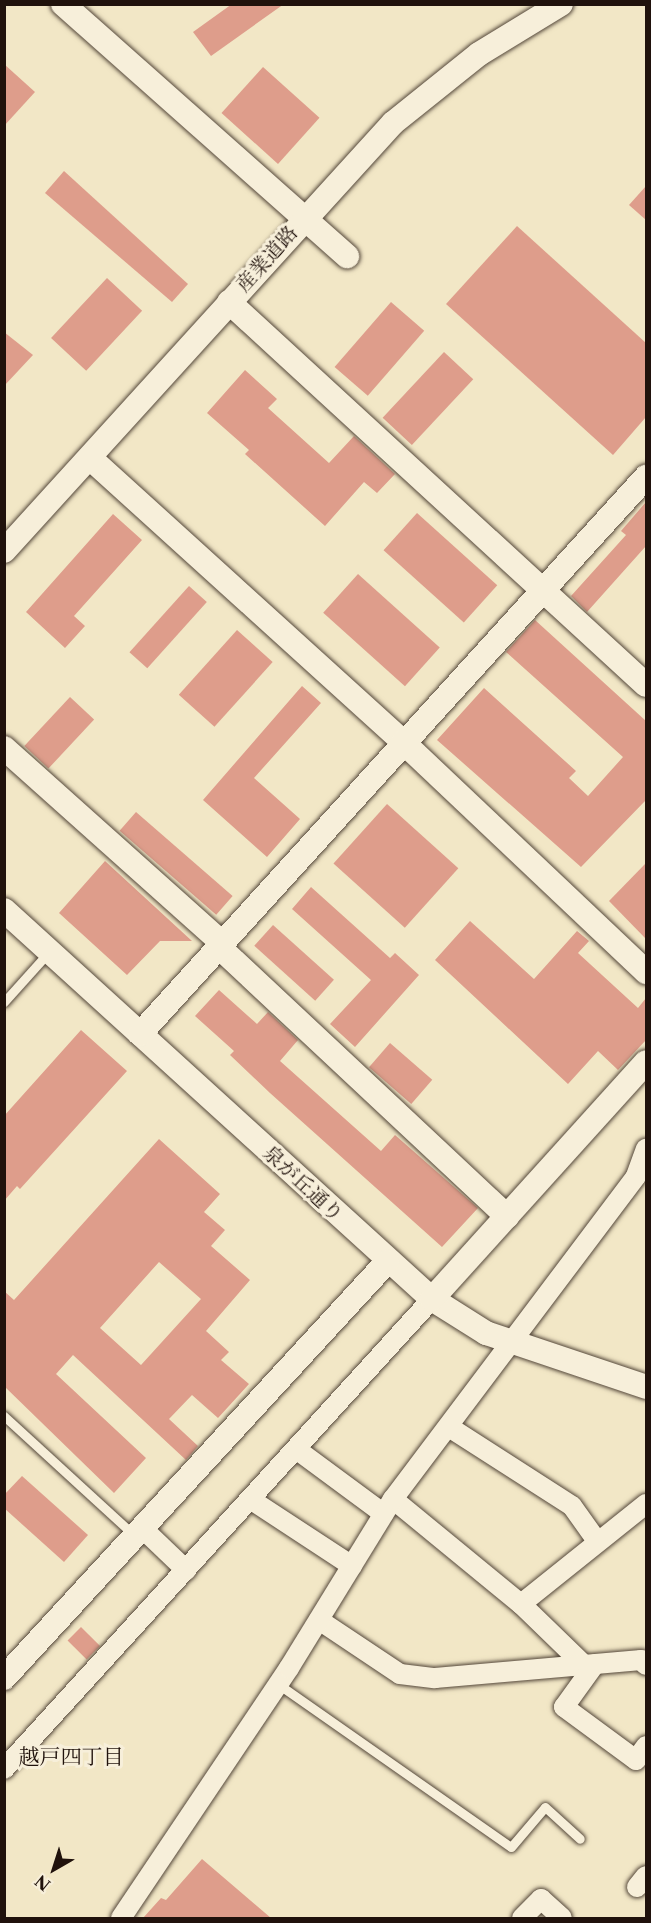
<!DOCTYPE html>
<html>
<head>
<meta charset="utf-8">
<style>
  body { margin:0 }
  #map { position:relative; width:651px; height:1923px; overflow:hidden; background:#f2e7c6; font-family:"Libre Caslon Text","Noto Serif JP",serif }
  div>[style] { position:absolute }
  .building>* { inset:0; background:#de9d8b; transform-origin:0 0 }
  .roads { filter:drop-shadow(0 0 2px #54473a) drop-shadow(0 0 2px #54473a) }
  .service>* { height:9px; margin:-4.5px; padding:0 4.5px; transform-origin:4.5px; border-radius:4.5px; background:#f7efda }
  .minor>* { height:20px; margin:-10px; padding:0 10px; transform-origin:10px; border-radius:10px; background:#f7efda }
  .tertiary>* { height:24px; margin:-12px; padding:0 12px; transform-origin:12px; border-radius:12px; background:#f7efda }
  span { translate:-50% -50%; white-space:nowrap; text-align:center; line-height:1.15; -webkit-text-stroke:6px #f7efda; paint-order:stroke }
  .street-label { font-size:20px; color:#20120c }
  .neighbourhood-label { font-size:21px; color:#20120c }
  .frame { position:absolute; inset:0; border:6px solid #20120c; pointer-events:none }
  .north { position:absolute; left:24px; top:1839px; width:60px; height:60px; -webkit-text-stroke:4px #f7efda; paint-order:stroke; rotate:219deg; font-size:16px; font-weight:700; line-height:24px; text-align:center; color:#20120c }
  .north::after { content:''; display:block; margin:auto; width:21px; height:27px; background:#20120c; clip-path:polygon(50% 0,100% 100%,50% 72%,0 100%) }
</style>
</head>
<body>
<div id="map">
  <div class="building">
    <div style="clip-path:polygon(232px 4px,284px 4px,211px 56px,193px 32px)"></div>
    <div style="clip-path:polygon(4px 64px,35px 92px,4px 126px)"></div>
    <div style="left:263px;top:67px;width:76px;height:62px;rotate:42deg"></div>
    <div style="clip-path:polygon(64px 171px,188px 284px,172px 302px,45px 193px)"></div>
    <div style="clip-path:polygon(646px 186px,646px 220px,629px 205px)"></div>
    <div style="clip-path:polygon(517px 226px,646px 343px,646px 417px,613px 455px,446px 304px)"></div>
    <div style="left:107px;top:278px;width:48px;height:82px;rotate:43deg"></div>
    <div style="left:391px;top:302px;width:44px;height:86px;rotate:41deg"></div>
    <div style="clip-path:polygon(4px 332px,33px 355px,4px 386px)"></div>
    <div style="left:444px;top:352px;width:40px;height:90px;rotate:43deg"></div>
    <div style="clip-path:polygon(245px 370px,277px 399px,268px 408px,329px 463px,354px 436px,395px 474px,377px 493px,364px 482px,325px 526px,245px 454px,249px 450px,207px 413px)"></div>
    <div style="clip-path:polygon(646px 502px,646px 546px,587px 612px,571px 596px,626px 535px,621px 531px)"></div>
    <div style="left:417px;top:513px;width:108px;height:50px;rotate:42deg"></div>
    <div style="clip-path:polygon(113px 514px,142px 540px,74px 616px,85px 626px,65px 648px,26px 612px)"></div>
    <div style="left:358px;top:574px;width:110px;height:52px;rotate:42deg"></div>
    <div style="left:189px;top:586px;width:24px;height:89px;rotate:42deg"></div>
    <div style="clip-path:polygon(535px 620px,646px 721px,646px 800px,581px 867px,437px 740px,484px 688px,576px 771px,569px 778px,588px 796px,623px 757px,506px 652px)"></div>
    <div style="left:237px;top:630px;width:48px;height:87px;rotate:42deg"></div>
    <div style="clip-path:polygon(302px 686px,321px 703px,254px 778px,300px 819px,267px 857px,203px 800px)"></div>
    <div style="left:70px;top:697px;width:33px;height:67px;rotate:43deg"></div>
    <div style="left:387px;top:804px;width:96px;height:80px;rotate:42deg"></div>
    <div style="left:136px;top:812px;width:128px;height:25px;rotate:41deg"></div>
    <div style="clip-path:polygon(105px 861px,192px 941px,160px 941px,127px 975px,59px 913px)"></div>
    <div style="clip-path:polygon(646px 863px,646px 939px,609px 901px)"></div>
    <div style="clip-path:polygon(311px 887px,390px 958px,395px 953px,419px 975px,355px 1047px,330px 1024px,371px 980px,292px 909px)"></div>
    <div style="clip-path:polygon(470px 921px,534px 979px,577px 931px,589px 941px,578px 953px,638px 1008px,646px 998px,646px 1040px,618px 1070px,598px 1051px,568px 1084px,435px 960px)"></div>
    <div style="left:273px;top:925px;width:82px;height:28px;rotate:42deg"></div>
    <div style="clip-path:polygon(219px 990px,257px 1024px,268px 1012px,298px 1040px,280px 1061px,381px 1151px,395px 1135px,478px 1208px,442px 1247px,270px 1093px,230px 1055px,234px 1051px,195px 1016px)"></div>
    <div style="clip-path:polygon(81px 1030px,127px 1071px,20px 1189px,17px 1186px,4px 1201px,4px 1116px)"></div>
    <div style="left:390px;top:1043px;width:56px;height:32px;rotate:41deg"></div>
    <div style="clip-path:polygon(evenodd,159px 1139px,220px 1194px,204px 1212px,225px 1230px,211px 1246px,250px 1280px,206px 1331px,229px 1352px,221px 1360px,249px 1384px,218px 1418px,192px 1395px,169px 1419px,198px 1446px,186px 1460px,73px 1355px,56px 1374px,146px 1458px,114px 1493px,4px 1386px,4px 1291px,14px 1300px,159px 1139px,159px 1262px,201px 1299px,141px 1365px,100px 1328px,159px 1262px)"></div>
    <div style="clip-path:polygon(22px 1476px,88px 1535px,64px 1562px,4px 1508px,4px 1495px)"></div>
    <div style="left:81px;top:1627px;width:27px;height:19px;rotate:45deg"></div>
    <div style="clip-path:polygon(202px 1859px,271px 1918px,143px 1918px,161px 1898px,166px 1900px)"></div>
  </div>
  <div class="roads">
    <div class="service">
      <div style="left:4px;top:1002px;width:66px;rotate:-48.1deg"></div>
      <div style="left:4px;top:1416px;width:175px;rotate:42.5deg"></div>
      <div style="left:278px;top:1684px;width:284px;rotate:35deg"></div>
      <div style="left:511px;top:1847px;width:52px;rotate:-49.6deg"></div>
      <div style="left:545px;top:1807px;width:47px;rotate:42.4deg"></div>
    </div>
    <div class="minor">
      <div style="left:449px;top:1427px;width:146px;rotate:32.7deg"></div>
      <div style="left:572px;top:1506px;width:43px;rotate:54.5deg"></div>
      <div style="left:296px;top:1449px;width:109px;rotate:36.5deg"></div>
      <div style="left:250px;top:1499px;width:122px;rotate:33.3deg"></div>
      <div style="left:393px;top:1499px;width:166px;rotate:39.4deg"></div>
      <div style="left:521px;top:1604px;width:88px;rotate:44.1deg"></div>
      <div style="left:142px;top:1528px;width:61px;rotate:43.7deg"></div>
      <div style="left:521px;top:1604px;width:160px;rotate:-38.7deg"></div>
      <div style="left:319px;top:1620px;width:97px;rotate:33.7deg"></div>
      <div style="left:400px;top:1674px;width:35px;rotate:7deg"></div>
      <div style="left:435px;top:1678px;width:207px;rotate:-5deg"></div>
      <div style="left:641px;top:1660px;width:7px;rotate:45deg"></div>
      <div style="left:595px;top:1664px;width:53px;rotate:125.8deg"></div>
      <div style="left:564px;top:1707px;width:89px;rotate:36.4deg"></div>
      <div style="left:636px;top:1760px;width:17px;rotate:-54deg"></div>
      <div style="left:4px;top:1769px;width:636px;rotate:-47.68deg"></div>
      <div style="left:637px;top:1887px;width:14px;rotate:-51deg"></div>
      <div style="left:121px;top:1918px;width:301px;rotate:-56.1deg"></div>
      <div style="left:289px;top:1668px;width:198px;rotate:-58.4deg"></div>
      <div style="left:393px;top:1499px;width:404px;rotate:-53deg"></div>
      <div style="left:636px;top:1176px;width:29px;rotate:-70deg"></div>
      <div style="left:522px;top:1918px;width:27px;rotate:-45deg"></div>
      <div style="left:541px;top:1899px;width:28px;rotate:42deg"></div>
    </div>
    <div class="tertiary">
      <div style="left:63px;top:4px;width:380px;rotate:41.6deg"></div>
      <div style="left:229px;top:302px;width:566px;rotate:42.57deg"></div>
      <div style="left:90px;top:458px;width:423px;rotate:42.2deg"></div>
      <div style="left:403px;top:742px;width:335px;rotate:43.4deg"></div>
      <div style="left:4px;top:551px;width:578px;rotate:-47.73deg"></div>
      <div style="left:393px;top:123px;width:110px;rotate:-38.7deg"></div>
      <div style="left:479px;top:54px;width:96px;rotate:-31.4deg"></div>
      <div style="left:4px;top:748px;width:292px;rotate:41.8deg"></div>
      <div style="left:4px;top:910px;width:578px;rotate:42.27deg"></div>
      <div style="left:432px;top:1299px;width:64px;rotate:32.2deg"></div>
      <div style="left:486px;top:1333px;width:169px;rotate:18.6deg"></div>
      <div style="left:218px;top:946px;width:396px;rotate:43.1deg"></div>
      <div style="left:140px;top:1034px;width:753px;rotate:-47.75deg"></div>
      <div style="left:432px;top:1299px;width:319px;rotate:-47.9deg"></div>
      <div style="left:4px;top:1678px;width:565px;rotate:-47.37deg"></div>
    </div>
  </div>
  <div class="street-label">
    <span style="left:267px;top:259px;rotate:-48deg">産業道路</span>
    <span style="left:303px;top:1184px;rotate:43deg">泉が丘通り</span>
  </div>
  <div class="neighbourhood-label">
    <span style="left:71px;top:1757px">越戸四丁目</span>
  </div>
  <div class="frame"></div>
  <div class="north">N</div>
</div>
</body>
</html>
